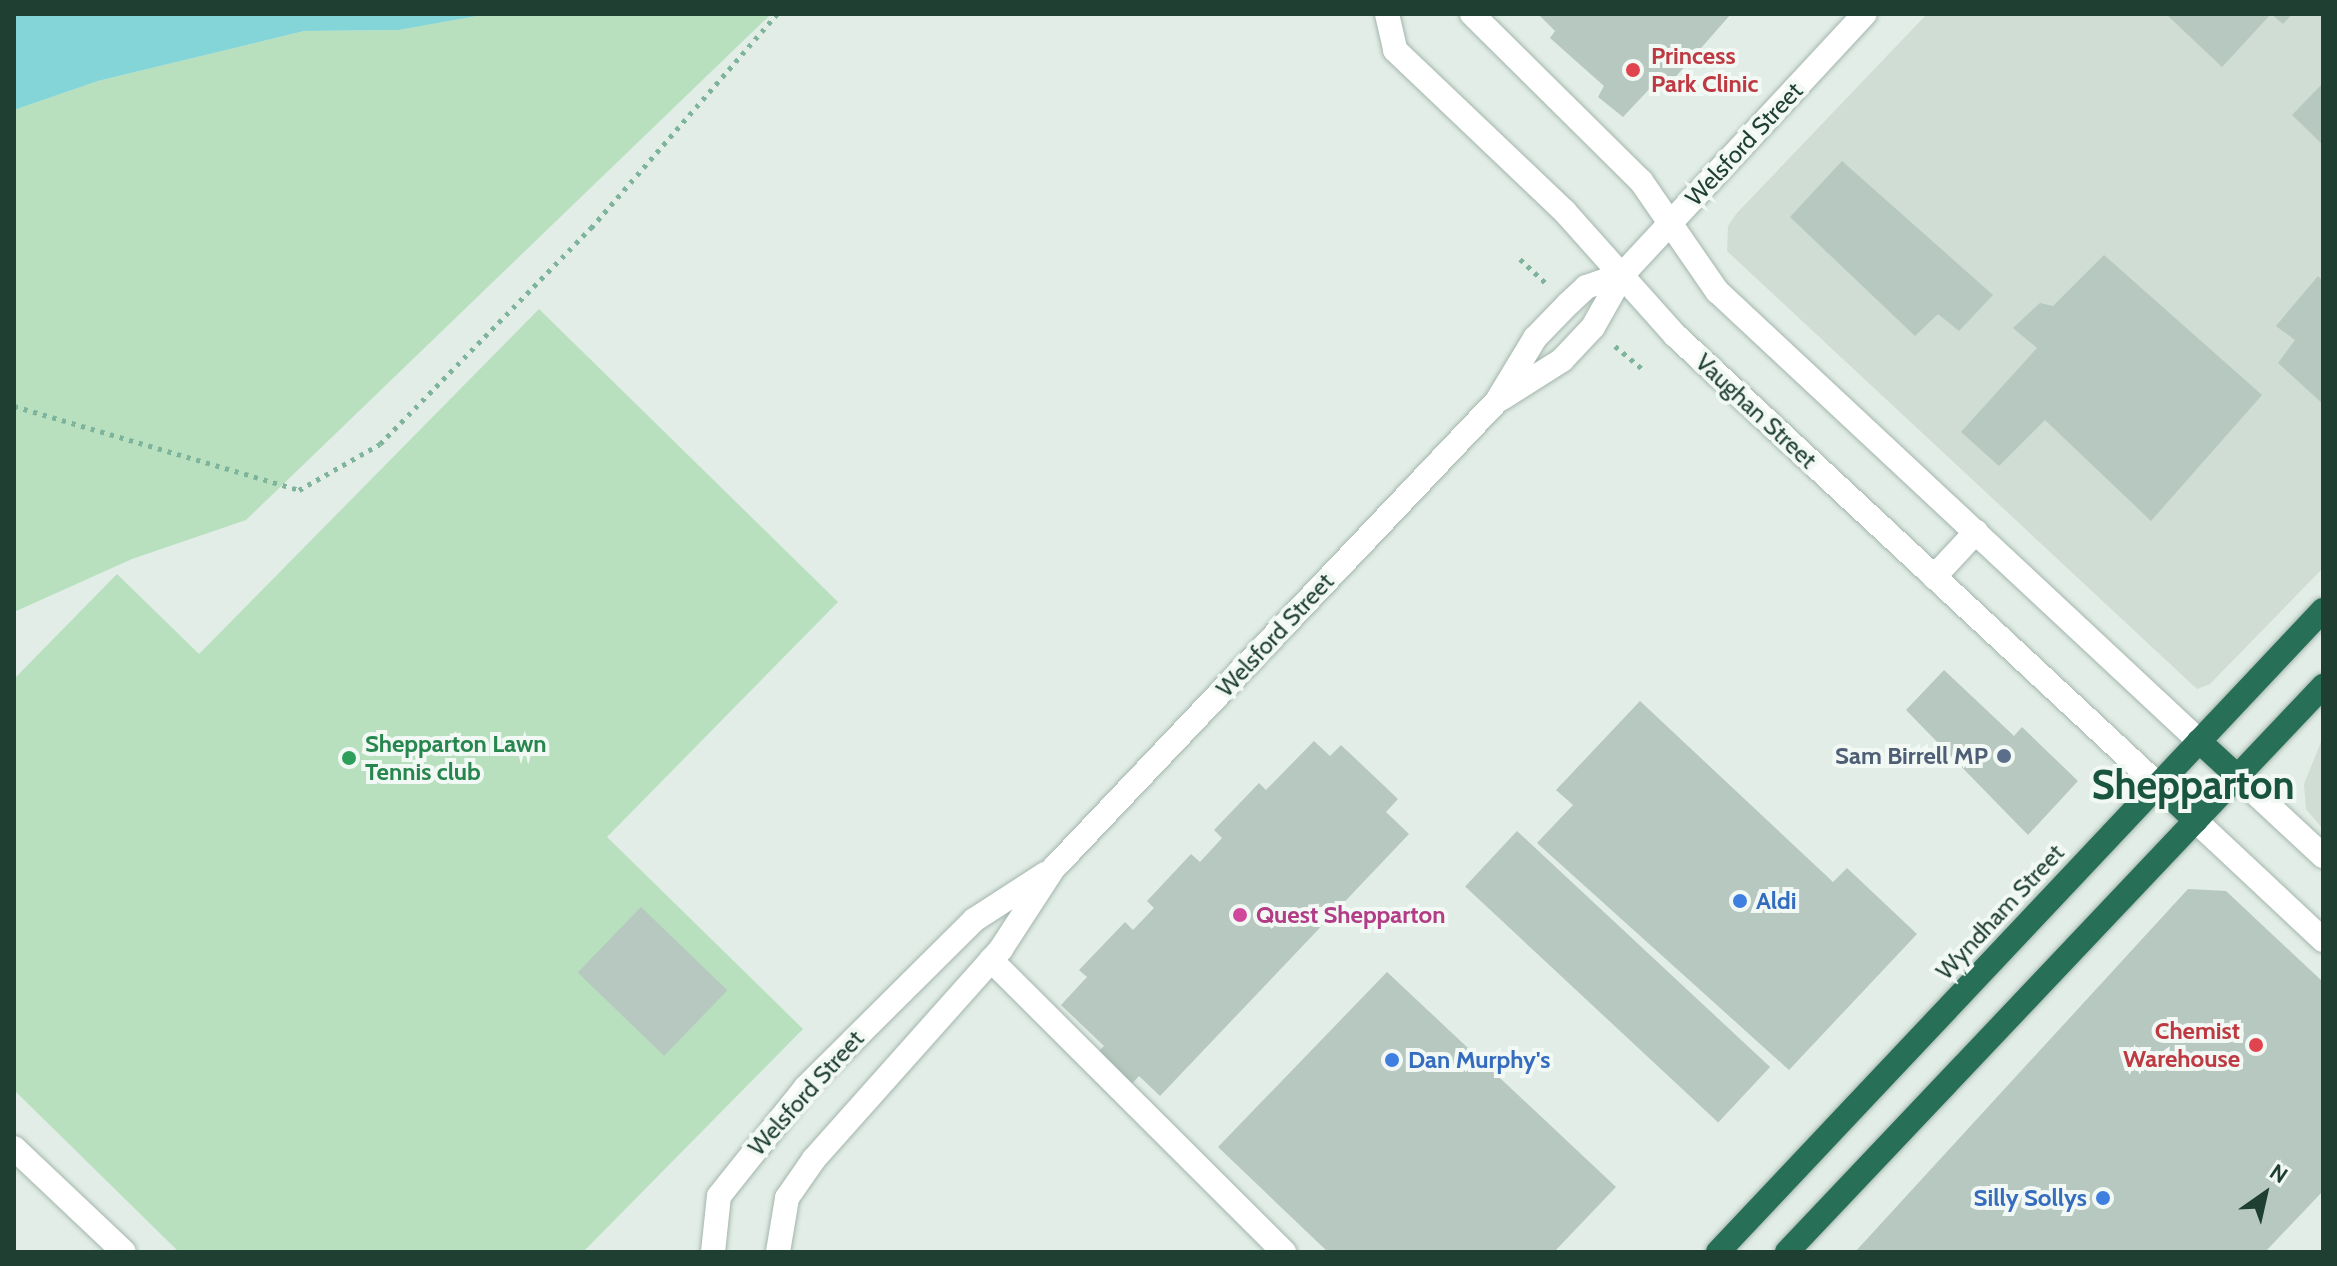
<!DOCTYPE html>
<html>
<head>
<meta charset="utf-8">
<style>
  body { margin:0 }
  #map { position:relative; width:2337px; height:1266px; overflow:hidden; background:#e1ede6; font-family:Cabin,sans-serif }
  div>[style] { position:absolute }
  .built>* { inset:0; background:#cfddd5 }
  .green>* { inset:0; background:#b8e0be }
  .water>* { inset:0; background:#84d5d7 }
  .building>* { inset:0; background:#b6c8bf; transform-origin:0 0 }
  .path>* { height:5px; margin-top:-2.5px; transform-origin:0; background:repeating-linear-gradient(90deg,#7eb49c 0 4px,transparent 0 10px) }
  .roads { filter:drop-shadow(0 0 2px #a3b5ad) drop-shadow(0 0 2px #a3b5ad) }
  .lane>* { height:24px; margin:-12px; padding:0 12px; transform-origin:12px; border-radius:12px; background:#fff }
  .street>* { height:24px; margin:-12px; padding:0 12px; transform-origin:12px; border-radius:12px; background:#fff }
  .highway>* { height:24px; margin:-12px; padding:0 12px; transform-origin:12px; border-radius:12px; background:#286f57 }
  .dots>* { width:22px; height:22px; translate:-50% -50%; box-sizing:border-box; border:4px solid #f2f9f5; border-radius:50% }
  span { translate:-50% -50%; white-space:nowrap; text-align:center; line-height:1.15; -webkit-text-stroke:8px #f2f9f5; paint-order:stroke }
  .health-label { font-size:24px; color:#be3a42; font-weight:700 }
  .left { translate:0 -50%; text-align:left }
  .right { translate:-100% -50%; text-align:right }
  .street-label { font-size:24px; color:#1f3f33 }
  .leisure-label { font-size:24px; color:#27864d; font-weight:700 }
  .service-label { font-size:24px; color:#4e5e75; font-weight:700 }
  .shop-label { font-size:24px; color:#366cbe; font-weight:700 }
  .hotel-label { font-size:24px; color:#b23c85; font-weight:700 }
  .town-label { font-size:40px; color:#19543e; font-weight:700 }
  .frame { position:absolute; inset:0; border:16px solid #1f3f33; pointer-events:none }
  .north { position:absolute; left:2225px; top:1154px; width:80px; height:80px; -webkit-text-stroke:6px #f2f9f5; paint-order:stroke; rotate:34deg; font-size:22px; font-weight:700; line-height:32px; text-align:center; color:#1f3f33 }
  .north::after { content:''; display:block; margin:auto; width:28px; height:36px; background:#1f3f33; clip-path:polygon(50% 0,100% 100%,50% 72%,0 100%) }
</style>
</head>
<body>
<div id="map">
  <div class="built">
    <div style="clip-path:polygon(1927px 14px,2323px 14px,2323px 568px,2210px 684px,2197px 689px,1727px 251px,1728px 226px,1737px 213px)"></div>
    <div style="clip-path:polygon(2323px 737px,2323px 829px,2306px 809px,2304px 784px)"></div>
  </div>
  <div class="green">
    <div style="clip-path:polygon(488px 14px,771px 14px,246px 520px,132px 559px,14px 612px,14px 110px,98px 81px,304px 31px,399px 30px)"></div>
    <div style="clip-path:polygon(539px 309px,838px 602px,607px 837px,803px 1029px,583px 1252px,179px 1252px,14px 1090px,14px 679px,117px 574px,199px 654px)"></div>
  </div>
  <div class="water">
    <div style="clip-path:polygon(14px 14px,488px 14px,399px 30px,304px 31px,98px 81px,14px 110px)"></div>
  </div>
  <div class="building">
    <div style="clip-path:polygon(1538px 14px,1731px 14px,1664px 90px,1655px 83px,1623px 117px,1598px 97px,1604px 86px,1550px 38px,1555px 31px)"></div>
    <div style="clip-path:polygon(2166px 14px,2292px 14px,2283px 24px,2271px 14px,2222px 67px)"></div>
    <div style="clip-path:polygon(2323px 83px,2323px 145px,2292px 115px)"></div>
    <div style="clip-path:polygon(1842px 161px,1993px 295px,1959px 331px,1938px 314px,1915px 336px,1790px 217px)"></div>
    <div style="clip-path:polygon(2104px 255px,2262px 395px,2151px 521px,2045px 420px,1999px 466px,1961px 432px,2037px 348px,2013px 328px,2040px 303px,2053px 306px)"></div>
    <div style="clip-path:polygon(2318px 276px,2323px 281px,2323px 404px,2278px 363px,2295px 340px,2276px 326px)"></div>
    <div style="clip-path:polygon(1944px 670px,2014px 736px,2022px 727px,2078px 781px,2028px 835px,1906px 710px)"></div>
    <div style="clip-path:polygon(1640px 701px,1833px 882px,1847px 868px,1917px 934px,1789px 1070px,1537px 843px,1573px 805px,1556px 790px)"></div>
    <div style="clip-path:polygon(1314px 741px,1330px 756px,1341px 745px,1398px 799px,1386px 812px,1409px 834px,1160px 1096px,1139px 1076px,1130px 1086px,1096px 1054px,1104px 1046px,1061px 1005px,1087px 977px,1079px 970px,1125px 922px,1133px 930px,1154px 908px,1147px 901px,1191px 854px,1200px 862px,1222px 838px,1214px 830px,1259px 783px,1266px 790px)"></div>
    <div style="left:1517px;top:831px;width:346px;height:76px;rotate:43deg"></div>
    <div style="clip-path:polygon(2188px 889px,2226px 891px,2323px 982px,2323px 1191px,2265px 1252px,1855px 1252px)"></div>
    <div style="left:641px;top:907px;width:120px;height:91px;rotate:44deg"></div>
    <div style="clip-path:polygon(1387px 972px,1616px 1187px,1554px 1252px,1328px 1252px,1218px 1147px)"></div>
  </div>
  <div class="path">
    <div style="left:1520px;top:259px;width:35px;rotate:43deg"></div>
    <div style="left:1615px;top:346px;width:38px;rotate:40deg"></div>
    <div style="left:14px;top:406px;width:297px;rotate:16.4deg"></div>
    <div style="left:299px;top:490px;width:93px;rotate:-29.6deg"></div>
    <div style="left:380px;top:444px;width:302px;rotate:-45.7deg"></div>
    <div style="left:591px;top:228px;width:284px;rotate:-49deg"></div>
  </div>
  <div class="roads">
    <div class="lane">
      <div style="left:991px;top:960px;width:414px;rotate:44.9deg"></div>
    </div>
    <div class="street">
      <div style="left:1387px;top:14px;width:37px;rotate:77deg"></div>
      <div style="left:1395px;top:50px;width:235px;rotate:43.6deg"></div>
      <div style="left:1565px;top:212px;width:166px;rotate:48.2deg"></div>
      <div style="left:1676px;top:336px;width:659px;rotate:42.97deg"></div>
      <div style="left:1472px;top:14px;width:238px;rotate:44.7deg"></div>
      <div style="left:1641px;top:181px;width:134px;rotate:55.4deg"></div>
      <div style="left:1717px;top:291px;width:659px;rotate:43.03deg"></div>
      <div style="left:1502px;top:398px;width:71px;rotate:-32.3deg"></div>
      <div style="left:1562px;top:360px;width:45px;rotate:-46.8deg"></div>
      <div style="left:1593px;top:327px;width:61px;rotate:-60.5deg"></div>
      <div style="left:1623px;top:274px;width:355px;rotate:-47.1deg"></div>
      <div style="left:1934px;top:577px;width:62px;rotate:-47deg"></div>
      <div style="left:2238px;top:777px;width:116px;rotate:42.9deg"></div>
      <div style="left:2196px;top:821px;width:174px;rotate:43.1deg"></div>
      <div style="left:14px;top:1148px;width:151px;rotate:43.4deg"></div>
      <div style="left:713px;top:1252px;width:56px;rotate:-83.9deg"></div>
      <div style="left:719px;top:1196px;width:139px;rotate:-51.4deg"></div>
      <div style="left:806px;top:1087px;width:237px;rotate:-44.8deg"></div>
      <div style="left:974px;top:920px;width:85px;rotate:-32.9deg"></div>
      <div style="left:778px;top:1252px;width:55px;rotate:-80.5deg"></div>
      <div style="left:787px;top:1198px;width:47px;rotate:-55.3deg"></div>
      <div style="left:814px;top:1159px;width:281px;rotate:-48.3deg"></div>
      <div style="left:1001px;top:949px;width:95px;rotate:-57deg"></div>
      <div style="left:1053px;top:869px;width:645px;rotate:-46.51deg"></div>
      <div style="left:1497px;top:401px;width:74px;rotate:-58.9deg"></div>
      <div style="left:1535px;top:338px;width:47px;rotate:-45.9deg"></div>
      <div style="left:1568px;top:304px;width:25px;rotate:-43deg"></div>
      <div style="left:1586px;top:287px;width:39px;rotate:-19deg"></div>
    </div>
    <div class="highway">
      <div style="left:2199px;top:741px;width:53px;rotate:42.7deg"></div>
      <div style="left:2158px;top:785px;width:52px;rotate:43.5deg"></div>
      <div style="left:1718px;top:1252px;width:882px;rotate:-46.7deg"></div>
      <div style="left:1787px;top:1252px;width:780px;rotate:-46.56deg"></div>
    </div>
  </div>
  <div class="dots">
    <div style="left:1633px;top:70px;background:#e0444e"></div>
    <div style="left:2004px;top:756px;background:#5c6f8a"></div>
    <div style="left:349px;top:758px;background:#2e9e5b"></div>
    <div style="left:1740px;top:901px;background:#3f7fe0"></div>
    <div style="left:1240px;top:915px;background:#d1479c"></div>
    <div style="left:2256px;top:1045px;background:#e0444e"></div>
    <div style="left:1392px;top:1060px;background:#3f7fe0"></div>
    <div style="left:2103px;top:1198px;background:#3f7fe0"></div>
  </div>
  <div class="health-label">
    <span class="left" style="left:1651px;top:70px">Princess<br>Park Clinic</span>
    <span class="right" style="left:2240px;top:1045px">Chemist<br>Warehouse</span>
  </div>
  <div class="street-label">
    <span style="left:1744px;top:144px;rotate:-47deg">Welsford Street</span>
    <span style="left:1756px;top:411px;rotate:43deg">Vaughan Street</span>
    <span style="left:1275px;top:635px;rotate:-47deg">Welsford Street</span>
    <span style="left:2000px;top:912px;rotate:-47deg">Wyndham Street</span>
    <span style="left:806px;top:1093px;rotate:-48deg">Welsford Street</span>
  </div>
  <div class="leisure-label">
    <span class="left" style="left:365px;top:758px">Shepparton Lawn<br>Tennis club</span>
  </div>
  <div class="service-label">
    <span class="right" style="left:1988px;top:756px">Sam Birrell MP</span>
  </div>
  <div class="shop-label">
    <span class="left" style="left:1756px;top:901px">Aldi</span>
    <span class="left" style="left:1408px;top:1060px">Dan Murphy's</span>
    <span class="right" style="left:2087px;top:1198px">Silly Sollys</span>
  </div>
  <div class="hotel-label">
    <span class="left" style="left:1256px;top:915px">Quest Shepparton</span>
  </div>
  <div class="town-label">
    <span style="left:2193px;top:785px">Shepparton</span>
  </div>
  <div class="frame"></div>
  <div class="north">N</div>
</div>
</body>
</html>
